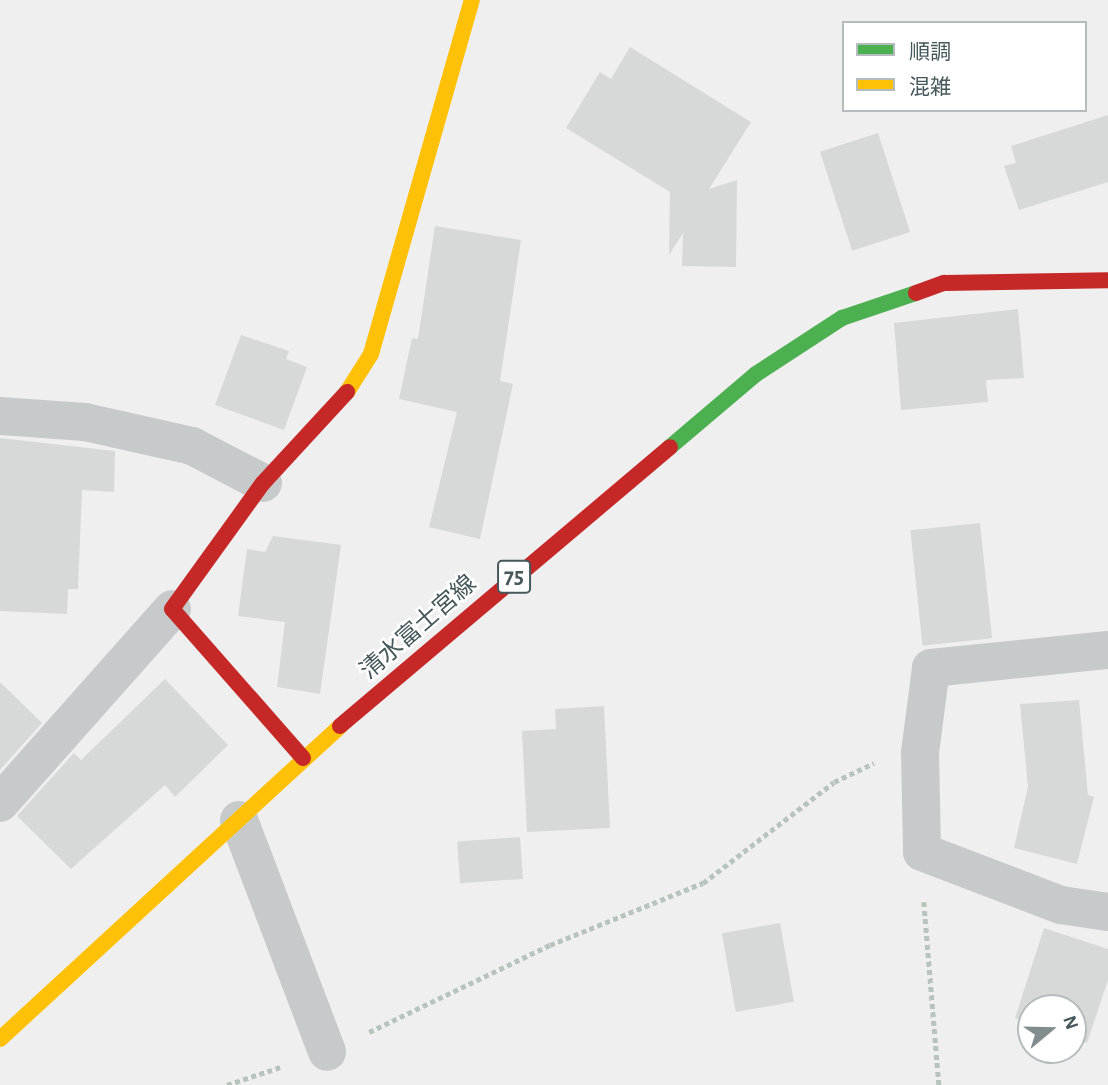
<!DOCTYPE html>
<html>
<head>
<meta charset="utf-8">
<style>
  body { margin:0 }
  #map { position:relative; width:1108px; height:1085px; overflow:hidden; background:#f0efef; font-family:"Alegreya Sans","Noto Sans JP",sans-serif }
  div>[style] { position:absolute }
  .building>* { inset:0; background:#d7d8d8; transform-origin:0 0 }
  .path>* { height:4.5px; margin-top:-2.25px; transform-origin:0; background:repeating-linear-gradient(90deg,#b6c4bb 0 5px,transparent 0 8.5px) }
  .street>* { height:38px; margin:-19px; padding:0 19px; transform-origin:19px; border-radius:19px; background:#c7cacb }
  .fast>* { height:16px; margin:-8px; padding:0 8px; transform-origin:8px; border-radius:8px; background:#4caf50 }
  .slow>* { height:16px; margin:-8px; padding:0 8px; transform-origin:8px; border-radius:8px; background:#ffc107 }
  .jam>* { height:16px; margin:-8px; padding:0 8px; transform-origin:8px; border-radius:8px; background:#c62828 }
  span { translate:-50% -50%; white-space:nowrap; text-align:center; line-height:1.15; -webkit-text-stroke:5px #fff; paint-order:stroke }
  .shield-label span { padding:2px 5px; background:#fff; border:2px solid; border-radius:5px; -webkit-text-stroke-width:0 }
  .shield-label { font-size:23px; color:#46585b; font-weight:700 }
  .street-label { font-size:24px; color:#46585b }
  .legend { position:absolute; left:842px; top:21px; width:245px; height:91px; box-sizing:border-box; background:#fff; border:2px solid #b5bcbd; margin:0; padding:9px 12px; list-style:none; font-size:21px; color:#46585b }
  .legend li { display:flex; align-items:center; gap:14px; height:35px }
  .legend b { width:35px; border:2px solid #b5bcbd }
  .north { position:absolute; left:1017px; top:994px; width:70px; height:70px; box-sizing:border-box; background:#fff; border:2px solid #b5bcbd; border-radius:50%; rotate:71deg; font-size:19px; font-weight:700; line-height:28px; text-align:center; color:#46585b }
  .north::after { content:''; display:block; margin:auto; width:24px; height:32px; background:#828d8f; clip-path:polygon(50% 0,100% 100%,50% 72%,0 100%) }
</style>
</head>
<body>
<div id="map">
  <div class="building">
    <div style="clip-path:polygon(630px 47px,751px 122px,709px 189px,737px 180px,736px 267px,682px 266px,683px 233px,669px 255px,670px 192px,566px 128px,600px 72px,611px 79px)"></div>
    <div style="clip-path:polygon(1108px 115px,1108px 182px,1019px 210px,1004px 166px,1016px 163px,1011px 146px)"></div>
    <div style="left:878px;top:133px;width:104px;height:61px;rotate:72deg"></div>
    <div style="clip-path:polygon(435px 226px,521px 240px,500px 381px,513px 384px,480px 539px,429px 527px,457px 412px,399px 399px,412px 338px,418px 339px)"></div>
    <div style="clip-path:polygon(1018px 309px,1024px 378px,986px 380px,988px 402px,901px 410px,894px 323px)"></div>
    <div style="clip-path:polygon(241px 335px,289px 351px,286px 359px,307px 367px,284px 430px,215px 405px)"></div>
    <div style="clip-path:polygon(0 438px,115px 451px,114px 492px,82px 490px,78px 589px,68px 589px,67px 614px,0 611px)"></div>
    <div style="left:980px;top:523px;width:116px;height:70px;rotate:84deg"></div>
    <div style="clip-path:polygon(273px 536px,341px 545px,320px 694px,277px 687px,285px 622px,238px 616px,247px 549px,265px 552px)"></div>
    <div style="clip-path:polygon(165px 679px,228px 745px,175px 797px,165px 785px,71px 869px,17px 816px,74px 753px,81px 760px)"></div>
    <div style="clip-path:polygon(0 682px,42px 723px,0 770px)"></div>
    <div style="clip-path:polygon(1079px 700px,1088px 795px,1094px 797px,1077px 864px,1014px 848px,1028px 787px,1020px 704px)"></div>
    <div style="clip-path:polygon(604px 706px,610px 828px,527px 832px,522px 731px,556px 729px,555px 709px)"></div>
    <div style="left:520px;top:837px;width:42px;height:63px;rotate:86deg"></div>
    <div style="left:780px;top:923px;width:80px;height:59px;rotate:80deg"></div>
    <div style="clip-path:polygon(1044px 928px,1108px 949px,1108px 980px,1087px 1043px,1073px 1038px,1073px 1008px,1031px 1008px,1031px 1024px,1015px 1018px)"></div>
  </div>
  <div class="path">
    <div style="left:924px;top:902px;width:184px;rotate:85.3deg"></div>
    <div style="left:369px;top:1032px;width:201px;rotate:-25.7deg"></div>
    <div style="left:550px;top:945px;width:165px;rotate:-22.1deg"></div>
    <div style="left:703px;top:883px;width:165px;rotate:-37.6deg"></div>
    <div style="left:834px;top:782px;width:44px;rotate:-25.4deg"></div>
    <div style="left:227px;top:1085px;width:59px;rotate:-18.7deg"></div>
  </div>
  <div class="street">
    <div style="left:0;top:416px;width:85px;rotate:4deg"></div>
    <div style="left:85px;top:422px;width:110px;rotate:12.6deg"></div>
    <div style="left:192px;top:446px;width:80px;rotate:27.5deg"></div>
    <div style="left:1108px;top:650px;width:178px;rotate:174.2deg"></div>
    <div style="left:931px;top:668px;width:86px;rotate:97.4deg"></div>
    <div style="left:920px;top:753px;width:99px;rotate:88.8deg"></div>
    <div style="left:922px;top:852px;width:149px;rotate:20.9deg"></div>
    <div style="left:1061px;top:905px;width:48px;rotate:8.5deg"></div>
    <div style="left:0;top:803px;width:259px;rotate:-48.4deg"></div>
    <div style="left:239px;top:820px;width:248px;rotate:69.2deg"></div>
  </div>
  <div class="fast">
    <div style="left:670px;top:447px;width:113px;rotate:-40.3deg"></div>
    <div style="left:756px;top:374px;width:103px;rotate:-33.1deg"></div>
    <div style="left:842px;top:318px;width:78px;rotate:-18.7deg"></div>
  </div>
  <div class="slow">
    <div style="left:347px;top:392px;width:45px;rotate:-57.7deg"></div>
    <div style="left:371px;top:354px;width:368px;rotate:-74.1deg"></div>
    <div style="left:0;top:1039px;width:462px;rotate:-42.6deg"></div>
  </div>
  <div class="jam">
    <div style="left:916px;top:293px;width:30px;rotate:-20deg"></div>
    <div style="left:944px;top:283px;width:164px;rotate:-1deg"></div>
    <div style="left:340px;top:726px;width:432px;rotate:-40.2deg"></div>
    <div style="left:303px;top:758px;width:198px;rotate:-131.3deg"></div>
    <div style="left:172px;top:609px;width:155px;rotate:-54.2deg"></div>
    <div style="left:263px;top:483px;width:124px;rotate:-47.3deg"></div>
  </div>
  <div class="shield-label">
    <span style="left:514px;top:577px">75</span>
  </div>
  <div class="street-label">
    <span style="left:419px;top:628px;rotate:-41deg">清水富士宮線</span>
  </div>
  <ul class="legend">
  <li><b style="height:9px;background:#4caf50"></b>順調</li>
  <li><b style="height:9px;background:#ffc107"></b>混雑</li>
  </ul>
  <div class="north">N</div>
</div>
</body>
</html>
